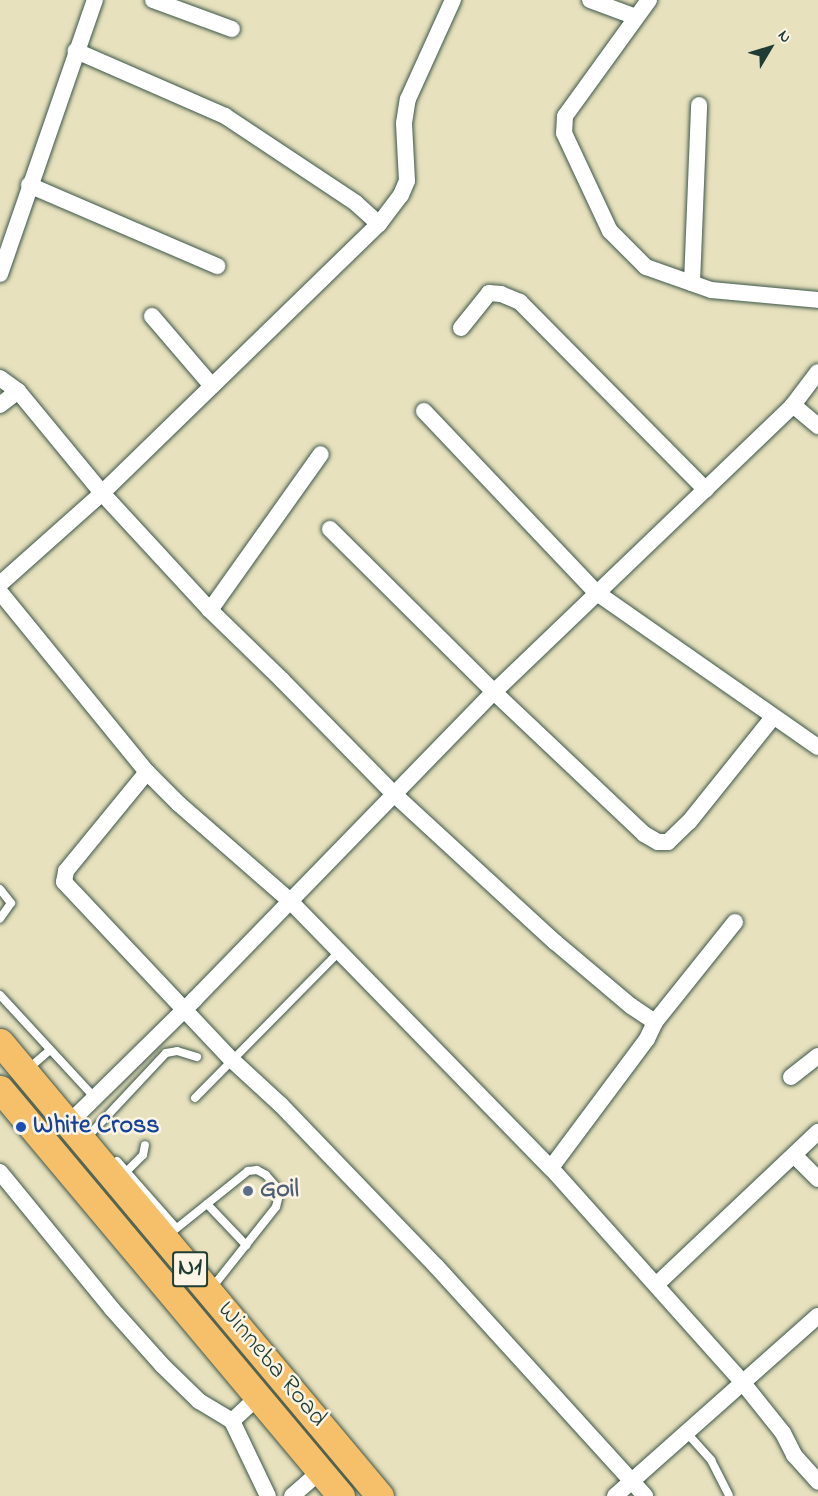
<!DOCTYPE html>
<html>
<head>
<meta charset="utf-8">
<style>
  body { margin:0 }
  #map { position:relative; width:818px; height:1496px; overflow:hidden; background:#e7e1bd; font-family:"Indie Flower",sans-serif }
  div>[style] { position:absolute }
  .roads { filter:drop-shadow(0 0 2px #3d5649) drop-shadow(0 0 2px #3d5649) }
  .service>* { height:8px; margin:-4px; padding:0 4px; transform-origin:4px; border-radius:4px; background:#fff }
  .minor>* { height:16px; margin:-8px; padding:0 8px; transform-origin:8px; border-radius:8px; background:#fff }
  .trunk>* { height:27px; margin:-13.5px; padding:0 13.5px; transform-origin:13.5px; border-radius:13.5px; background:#f6c06b }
  .dots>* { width:16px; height:16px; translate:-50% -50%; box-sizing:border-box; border:3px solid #fcf5e5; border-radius:50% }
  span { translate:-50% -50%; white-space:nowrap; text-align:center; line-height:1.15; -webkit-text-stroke:5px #fcf5e5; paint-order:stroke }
  .shield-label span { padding:2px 4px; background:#fcf5e5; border:2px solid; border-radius:4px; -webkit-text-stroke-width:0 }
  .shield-label { font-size:24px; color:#1f3d34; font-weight:700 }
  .transit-label { font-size:26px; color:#164399; font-weight:700 }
  .left { translate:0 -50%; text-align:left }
  .service-label { font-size:26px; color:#4e5e75; font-weight:700 }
  .street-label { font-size:26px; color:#1f3d34 }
  .north { position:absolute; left:740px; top:18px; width:60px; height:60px; -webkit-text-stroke:4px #fcf5e5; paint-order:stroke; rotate:52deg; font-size:16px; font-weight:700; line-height:24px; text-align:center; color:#1f3d34 }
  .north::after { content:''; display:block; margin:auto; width:21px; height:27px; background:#1f3d34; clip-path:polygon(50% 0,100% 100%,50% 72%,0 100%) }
</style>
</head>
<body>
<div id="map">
  <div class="roads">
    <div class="service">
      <div style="left:0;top:889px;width:18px;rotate:52deg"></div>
      <div style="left:11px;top:903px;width:19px;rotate:125deg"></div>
      <div style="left:0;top:995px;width:140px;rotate:47.3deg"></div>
      <div style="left:28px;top:1069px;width:29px;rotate:-41deg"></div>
      <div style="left:195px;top:1098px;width:204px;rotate:-45.4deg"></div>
      <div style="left:92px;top:1132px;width:108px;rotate:-46.9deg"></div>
      <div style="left:166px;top:1053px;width:11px;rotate:-10deg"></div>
      <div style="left:177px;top:1051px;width:21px;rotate:17deg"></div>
      <div style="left:117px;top:1161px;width:89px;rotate:48.6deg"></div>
      <div style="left:126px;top:1172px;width:24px;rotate:-45deg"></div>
      <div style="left:143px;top:1155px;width:10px;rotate:-79deg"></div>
      <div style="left:207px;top:1204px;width:57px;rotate:46.4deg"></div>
      <div style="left:167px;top:1236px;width:104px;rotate:-38.7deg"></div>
      <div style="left:248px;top:1171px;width:9px;rotate:-6deg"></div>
      <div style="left:257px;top:1170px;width:10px;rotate:29deg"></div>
      <div style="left:266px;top:1175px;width:21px;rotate:49deg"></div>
      <div style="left:280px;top:1191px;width:16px;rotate:104deg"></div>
      <div style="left:276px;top:1207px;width:105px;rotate:128.4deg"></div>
      <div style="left:686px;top:1432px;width:38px;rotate:48deg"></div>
      <div style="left:711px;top:1460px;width:39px;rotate:63deg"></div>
    </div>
    <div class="minor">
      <div style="left:153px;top:0;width:84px;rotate:20.2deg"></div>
      <div style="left:590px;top:0;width:49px;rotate:20.3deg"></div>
      <div style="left:649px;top:0;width:143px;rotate:125.9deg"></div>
      <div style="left:565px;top:116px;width:17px;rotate:93deg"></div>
      <div style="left:564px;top:133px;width:108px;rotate:64.9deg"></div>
      <div style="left:610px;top:231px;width:51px;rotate:45deg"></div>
      <div style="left:646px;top:267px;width:69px;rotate:19.5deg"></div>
      <div style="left:711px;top:290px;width:107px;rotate:5.3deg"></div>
      <div style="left:29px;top:185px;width:205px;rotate:23.3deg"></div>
      <div style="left:379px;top:224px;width:36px;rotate:-53deg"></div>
      <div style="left:401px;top:195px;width:15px;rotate:-67deg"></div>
      <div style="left:407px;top:181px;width:58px;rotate:-93deg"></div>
      <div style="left:404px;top:123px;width:24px;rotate:-81deg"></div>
      <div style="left:408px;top:99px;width:109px;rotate:-65.6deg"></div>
      <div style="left:0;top:274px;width:290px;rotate:-70.9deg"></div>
      <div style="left:692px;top:283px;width:178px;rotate:-87.7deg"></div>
      <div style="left:152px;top:316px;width:92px;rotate:49.4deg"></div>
      <div style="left:461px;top:328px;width:45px;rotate:-51.3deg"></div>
      <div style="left:489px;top:293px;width:12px;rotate:5deg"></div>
      <div style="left:501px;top:294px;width:21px;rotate:23deg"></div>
      <div style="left:520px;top:302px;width:264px;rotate:45.3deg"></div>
      <div style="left:0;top:378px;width:22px;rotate:36deg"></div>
      <div style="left:18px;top:391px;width:132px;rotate:50.5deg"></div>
      <div style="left:102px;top:493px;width:159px;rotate:47.3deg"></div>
      <div style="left:210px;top:610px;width:100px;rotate:44.2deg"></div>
      <div style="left:282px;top:680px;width:161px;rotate:45.5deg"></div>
      <div style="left:395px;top:795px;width:217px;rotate:42.6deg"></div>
      <div style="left:555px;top:942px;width:99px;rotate:40.1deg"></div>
      <div style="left:631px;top:1006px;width:29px;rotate:34deg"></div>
      <div style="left:655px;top:1022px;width:19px;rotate:115deg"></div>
      <div style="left:647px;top:1039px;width:161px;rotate:126.7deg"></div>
      <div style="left:0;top:405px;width:23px;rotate:-38deg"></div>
      <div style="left:793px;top:405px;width:33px;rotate:40deg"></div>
      <div style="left:424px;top:411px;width:251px;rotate:46.5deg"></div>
      <div style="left:597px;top:593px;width:269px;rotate:34.9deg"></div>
      <div style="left:330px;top:529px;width:231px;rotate:44.8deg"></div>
      <div style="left:494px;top:692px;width:207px;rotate:43.4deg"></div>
      <div style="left:644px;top:834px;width:16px;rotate:30deg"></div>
      <div style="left:658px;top:842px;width:10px"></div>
      <div style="left:668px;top:842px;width:29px;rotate:-44deg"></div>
      <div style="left:689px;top:822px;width:134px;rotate:-51.3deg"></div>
      <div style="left:0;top:584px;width:137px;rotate:-41.7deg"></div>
      <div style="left:102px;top:493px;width:386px;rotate:-44.2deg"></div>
      <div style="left:379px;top:224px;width:31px;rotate:-138deg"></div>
      <div style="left:356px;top:203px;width:157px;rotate:-146.4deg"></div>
      <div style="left:225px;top:116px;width:163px;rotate:-156.4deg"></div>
      <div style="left:0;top:592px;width:232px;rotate:50.8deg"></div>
      <div style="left:147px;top:772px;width:45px;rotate:45deg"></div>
      <div style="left:179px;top:804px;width:147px;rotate:41.1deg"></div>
      <div style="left:290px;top:901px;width:373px;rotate:45.7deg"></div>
      <div style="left:551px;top:1168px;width:288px;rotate:48.2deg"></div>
      <div style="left:743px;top:1383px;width:64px;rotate:51.3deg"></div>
      <div style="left:783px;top:1433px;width:25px;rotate:63deg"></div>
      <div style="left:794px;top:1455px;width:36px;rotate:48deg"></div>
      <div style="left:210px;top:610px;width:191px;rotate:-54.6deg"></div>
      <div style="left:147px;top:772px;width:128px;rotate:129.3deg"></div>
      <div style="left:66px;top:871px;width:11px;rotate:100deg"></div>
      <div style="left:64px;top:882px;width:245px;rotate:46.7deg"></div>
      <div style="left:232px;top:1060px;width:67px;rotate:42.6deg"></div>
      <div style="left:281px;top:1105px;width:223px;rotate:46.1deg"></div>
      <div style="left:436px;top:1266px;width:311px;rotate:47.7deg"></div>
      <div style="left:655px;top:1022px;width:128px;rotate:-51.3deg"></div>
      <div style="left:791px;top:1077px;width:34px;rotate:-38deg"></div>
      <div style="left:68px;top:1124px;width:178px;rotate:-44.5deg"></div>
      <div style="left:195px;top:999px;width:429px;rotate:-45.8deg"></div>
      <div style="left:494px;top:692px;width:414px;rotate:-43.8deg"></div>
      <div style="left:793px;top:405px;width:41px;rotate:-52.9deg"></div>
      <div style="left:794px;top:1155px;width:34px;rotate:45deg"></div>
      <div style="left:0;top:1172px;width:177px;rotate:50.7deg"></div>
      <div style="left:112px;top:1309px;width:75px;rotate:48.2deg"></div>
      <div style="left:162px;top:1365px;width:52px;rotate:44.2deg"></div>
      <div style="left:199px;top:1401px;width:39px;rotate:31deg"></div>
      <div style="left:232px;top:1421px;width:83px;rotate:64.4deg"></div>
      <div style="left:656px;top:1285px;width:223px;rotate:-43.4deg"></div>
      <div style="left:232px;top:1421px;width:34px;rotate:-43deg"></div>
      <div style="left:292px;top:1496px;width:38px;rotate:-41deg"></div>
      <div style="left:615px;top:1496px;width:271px;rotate:-41.6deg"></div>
    </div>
    <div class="trunk">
      <div style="left:0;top:1042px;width:592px;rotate:50.07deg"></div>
      <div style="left:0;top:1089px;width:531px;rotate:50.04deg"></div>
    </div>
  </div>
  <div class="dots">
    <div style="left:21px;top:1127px;background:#1a4fb4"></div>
    <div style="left:248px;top:1191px;background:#5c6f8a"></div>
  </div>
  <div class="shield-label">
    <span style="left:190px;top:1269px">N1</span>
  </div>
  <div class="transit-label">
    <span class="left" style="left:33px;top:1127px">White Cross</span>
  </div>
  <div class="service-label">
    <span class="left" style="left:260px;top:1191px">Goil</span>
  </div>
  <div class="street-label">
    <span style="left:271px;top:1365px;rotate:50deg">Winneba Road</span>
  </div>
  <div class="north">N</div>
</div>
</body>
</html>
